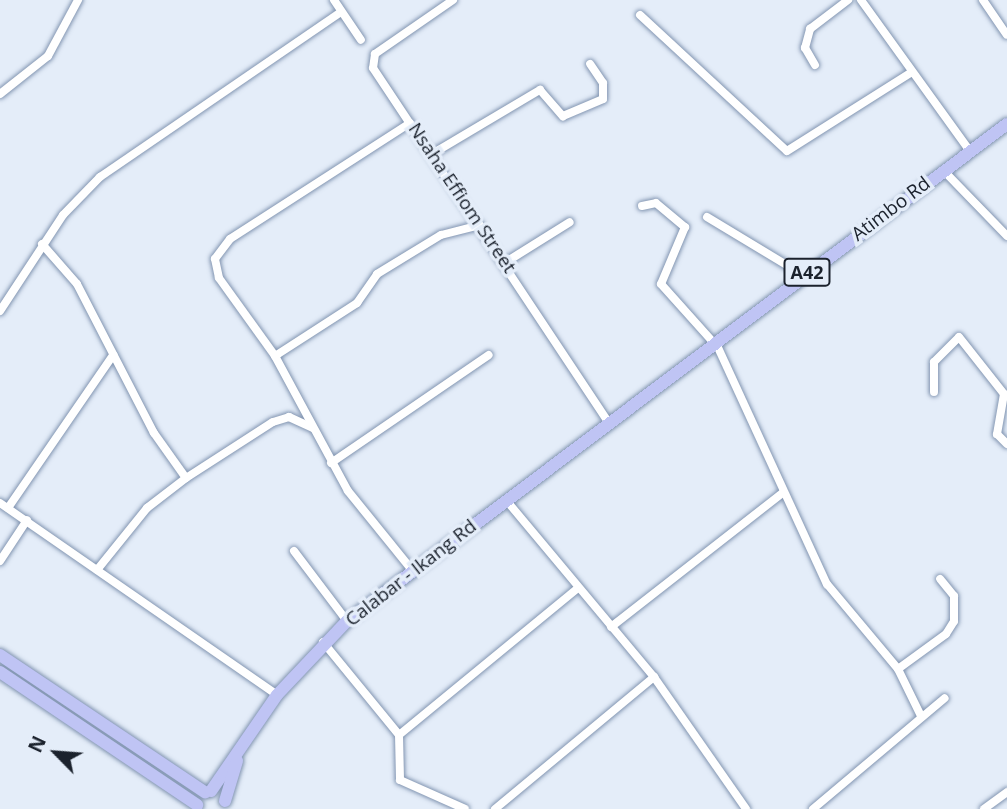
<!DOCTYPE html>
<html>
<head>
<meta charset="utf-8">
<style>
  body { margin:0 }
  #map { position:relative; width:1007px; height:809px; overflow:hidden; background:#e4edf9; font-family:"Open Sans",sans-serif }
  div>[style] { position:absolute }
  .roads { filter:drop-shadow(0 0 2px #8295b1) drop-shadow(0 0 2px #8295b1) }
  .minor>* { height:8px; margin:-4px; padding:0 4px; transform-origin:4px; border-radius:4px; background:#fff }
  .primary>* { height:12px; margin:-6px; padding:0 6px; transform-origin:6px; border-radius:6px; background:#bfc4f4 }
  span { translate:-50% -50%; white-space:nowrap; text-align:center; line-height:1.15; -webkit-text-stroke:7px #e4edf9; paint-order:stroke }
  .shield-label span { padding:2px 5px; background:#e4edf9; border:2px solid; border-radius:5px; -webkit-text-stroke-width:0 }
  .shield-label { font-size:18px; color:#1b222d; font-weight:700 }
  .street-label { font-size:19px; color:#1b222d }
  .north { position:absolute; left:21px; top:718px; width:70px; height:70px; -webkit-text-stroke:5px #e4edf9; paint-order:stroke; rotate:295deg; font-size:19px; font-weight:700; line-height:28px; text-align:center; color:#1b222d }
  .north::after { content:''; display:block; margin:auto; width:24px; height:32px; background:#1b222d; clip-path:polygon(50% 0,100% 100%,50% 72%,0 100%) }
</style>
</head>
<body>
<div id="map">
  <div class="roads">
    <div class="minor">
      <div style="left:334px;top:0;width:48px;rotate:56deg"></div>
      <div style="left:453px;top:0;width:95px;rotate:145.3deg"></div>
      <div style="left:375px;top:54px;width:14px;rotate:98deg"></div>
      <div style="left:373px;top:68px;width:425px;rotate:56.4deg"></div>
      <div style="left:861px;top:0;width:185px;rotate:54.2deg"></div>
      <div style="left:983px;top:0;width:42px;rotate:55.6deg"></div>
      <div style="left:640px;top:15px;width:200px;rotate:42.8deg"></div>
      <div style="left:787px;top:151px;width:148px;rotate:-32.3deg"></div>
      <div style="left:815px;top:65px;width:20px;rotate:-120deg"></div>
      <div style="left:805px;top:48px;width:20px;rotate:-75deg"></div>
      <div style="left:810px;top:29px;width:48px;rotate:-37.3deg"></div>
      <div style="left:0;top:94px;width:61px;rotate:-38.4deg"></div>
      <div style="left:48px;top:56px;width:64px;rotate:-61.8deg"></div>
      <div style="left:410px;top:123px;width:214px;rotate:147.2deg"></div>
      <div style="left:230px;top:239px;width:25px;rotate:127deg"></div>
      <div style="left:215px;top:259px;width:19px;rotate:78deg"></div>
      <div style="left:219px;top:278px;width:96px;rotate:54.3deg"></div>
      <div style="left:275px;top:356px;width:153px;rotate:61.6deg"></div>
      <div style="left:348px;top:491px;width:102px;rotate:51deg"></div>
      <div style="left:432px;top:154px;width:126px;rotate:-30.7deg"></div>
      <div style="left:540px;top:90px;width:35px;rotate:49deg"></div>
      <div style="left:563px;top:116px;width:43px;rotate:-23deg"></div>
      <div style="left:603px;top:99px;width:16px;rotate:-90deg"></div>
      <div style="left:603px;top:83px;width:23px;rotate:-124deg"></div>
      <div style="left:943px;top:170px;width:92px;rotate:45.9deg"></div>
      <div style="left:642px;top:206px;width:14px;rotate:-12deg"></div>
      <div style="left:656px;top:203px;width:38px;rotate:40deg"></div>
      <div style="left:685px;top:227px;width:62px;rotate:112.8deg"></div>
      <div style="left:661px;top:284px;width:78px;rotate:48.1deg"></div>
      <div style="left:707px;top:217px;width:112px;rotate:31.1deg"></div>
      <div style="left:42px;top:244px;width:53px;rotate:48.8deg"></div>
      <div style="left:77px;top:284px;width:168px;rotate:62.7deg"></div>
      <div style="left:154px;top:433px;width:55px;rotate:54.6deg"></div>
      <div style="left:506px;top:262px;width:75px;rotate:-32deg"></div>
      <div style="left:0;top:311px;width:115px;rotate:-56.7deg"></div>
      <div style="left:63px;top:215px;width:53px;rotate:-45.8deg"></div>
      <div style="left:100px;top:177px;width:292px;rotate:-34.4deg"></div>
      <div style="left:715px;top:341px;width:268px;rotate:65.3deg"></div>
      <div style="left:827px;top:584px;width:111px;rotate:50.1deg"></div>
      <div style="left:898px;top:669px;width:52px;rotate:63.9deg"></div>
      <div style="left:275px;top:356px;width:98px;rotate:-32.9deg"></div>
      <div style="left:357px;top:303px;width:35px;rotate:-55deg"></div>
      <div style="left:377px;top:274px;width:75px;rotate:-31.4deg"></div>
      <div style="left:441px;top:235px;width:40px;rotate:-14.4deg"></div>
      <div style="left:934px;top:392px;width:30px;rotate:-90deg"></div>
      <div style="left:934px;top:362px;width:35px;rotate:-45deg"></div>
      <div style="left:959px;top:337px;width:73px;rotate:51.7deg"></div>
      <div style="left:1004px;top:394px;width:41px;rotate:99.9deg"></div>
      <div style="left:997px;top:434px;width:14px;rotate:45deg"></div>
      <div style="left:331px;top:463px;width:191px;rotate:-34.4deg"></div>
      <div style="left:506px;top:500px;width:231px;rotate:50.1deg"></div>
      <div style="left:654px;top:677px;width:161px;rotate:55.1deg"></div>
      <div style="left:0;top:503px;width:337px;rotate:34.7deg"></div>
      <div style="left:8px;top:508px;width:186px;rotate:-55.5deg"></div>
      <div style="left:294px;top:551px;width:88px;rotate:52.9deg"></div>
      <div style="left:0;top:561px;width:49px;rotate:-56.6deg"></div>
      <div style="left:97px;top:570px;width:80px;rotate:-51.1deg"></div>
      <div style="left:147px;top:508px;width:49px;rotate:-37.6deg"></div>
      <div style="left:186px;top:478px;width:103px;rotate:-32.8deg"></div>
      <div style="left:273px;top:422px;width:17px;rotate:-17deg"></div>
      <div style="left:289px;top:417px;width:26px;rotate:25deg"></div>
      <div style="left:611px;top:627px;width:219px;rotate:-38deg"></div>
      <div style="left:323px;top:642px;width:120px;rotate:50.7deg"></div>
      <div style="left:399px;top:735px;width:45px;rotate:88.7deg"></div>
      <div style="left:400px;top:780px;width:71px;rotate:24deg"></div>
      <div style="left:898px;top:669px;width:59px;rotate:-36.1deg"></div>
      <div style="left:946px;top:634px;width:15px;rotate:-58deg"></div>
      <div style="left:954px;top:621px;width:25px;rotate:-90deg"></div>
      <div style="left:954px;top:596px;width:22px;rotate:-129deg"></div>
      <div style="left:399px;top:735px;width:232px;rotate:-39.4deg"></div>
      <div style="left:495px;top:809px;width:207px;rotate:-39.7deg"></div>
      <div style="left:813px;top:809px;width:172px;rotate:-40.1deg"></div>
      <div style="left:984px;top:809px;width:29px;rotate:-36deg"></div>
    </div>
    <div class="primary">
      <div style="left:0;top:655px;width:247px;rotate:33.8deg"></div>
      <div style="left:0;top:672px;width:238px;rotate:34deg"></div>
      <div style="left:211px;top:791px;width:116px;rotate:-55.5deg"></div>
      <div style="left:277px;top:695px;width:102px;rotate:-46.6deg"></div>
      <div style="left:347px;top:621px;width:826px;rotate:-36.98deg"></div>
      <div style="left:225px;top:801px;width:42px;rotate:-73.3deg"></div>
    </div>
  </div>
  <div class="shield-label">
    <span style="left:807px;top:272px">A42</span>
  </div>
  <div class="street-label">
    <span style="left:462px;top:198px;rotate:56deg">Nsaha Effiom Street</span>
    <span style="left:891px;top:209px;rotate:-37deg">Atimbo Rd</span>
    <span style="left:411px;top:573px;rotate:-38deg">Calabar - Ikang Rd</span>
  </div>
  <div class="north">N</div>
</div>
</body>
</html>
